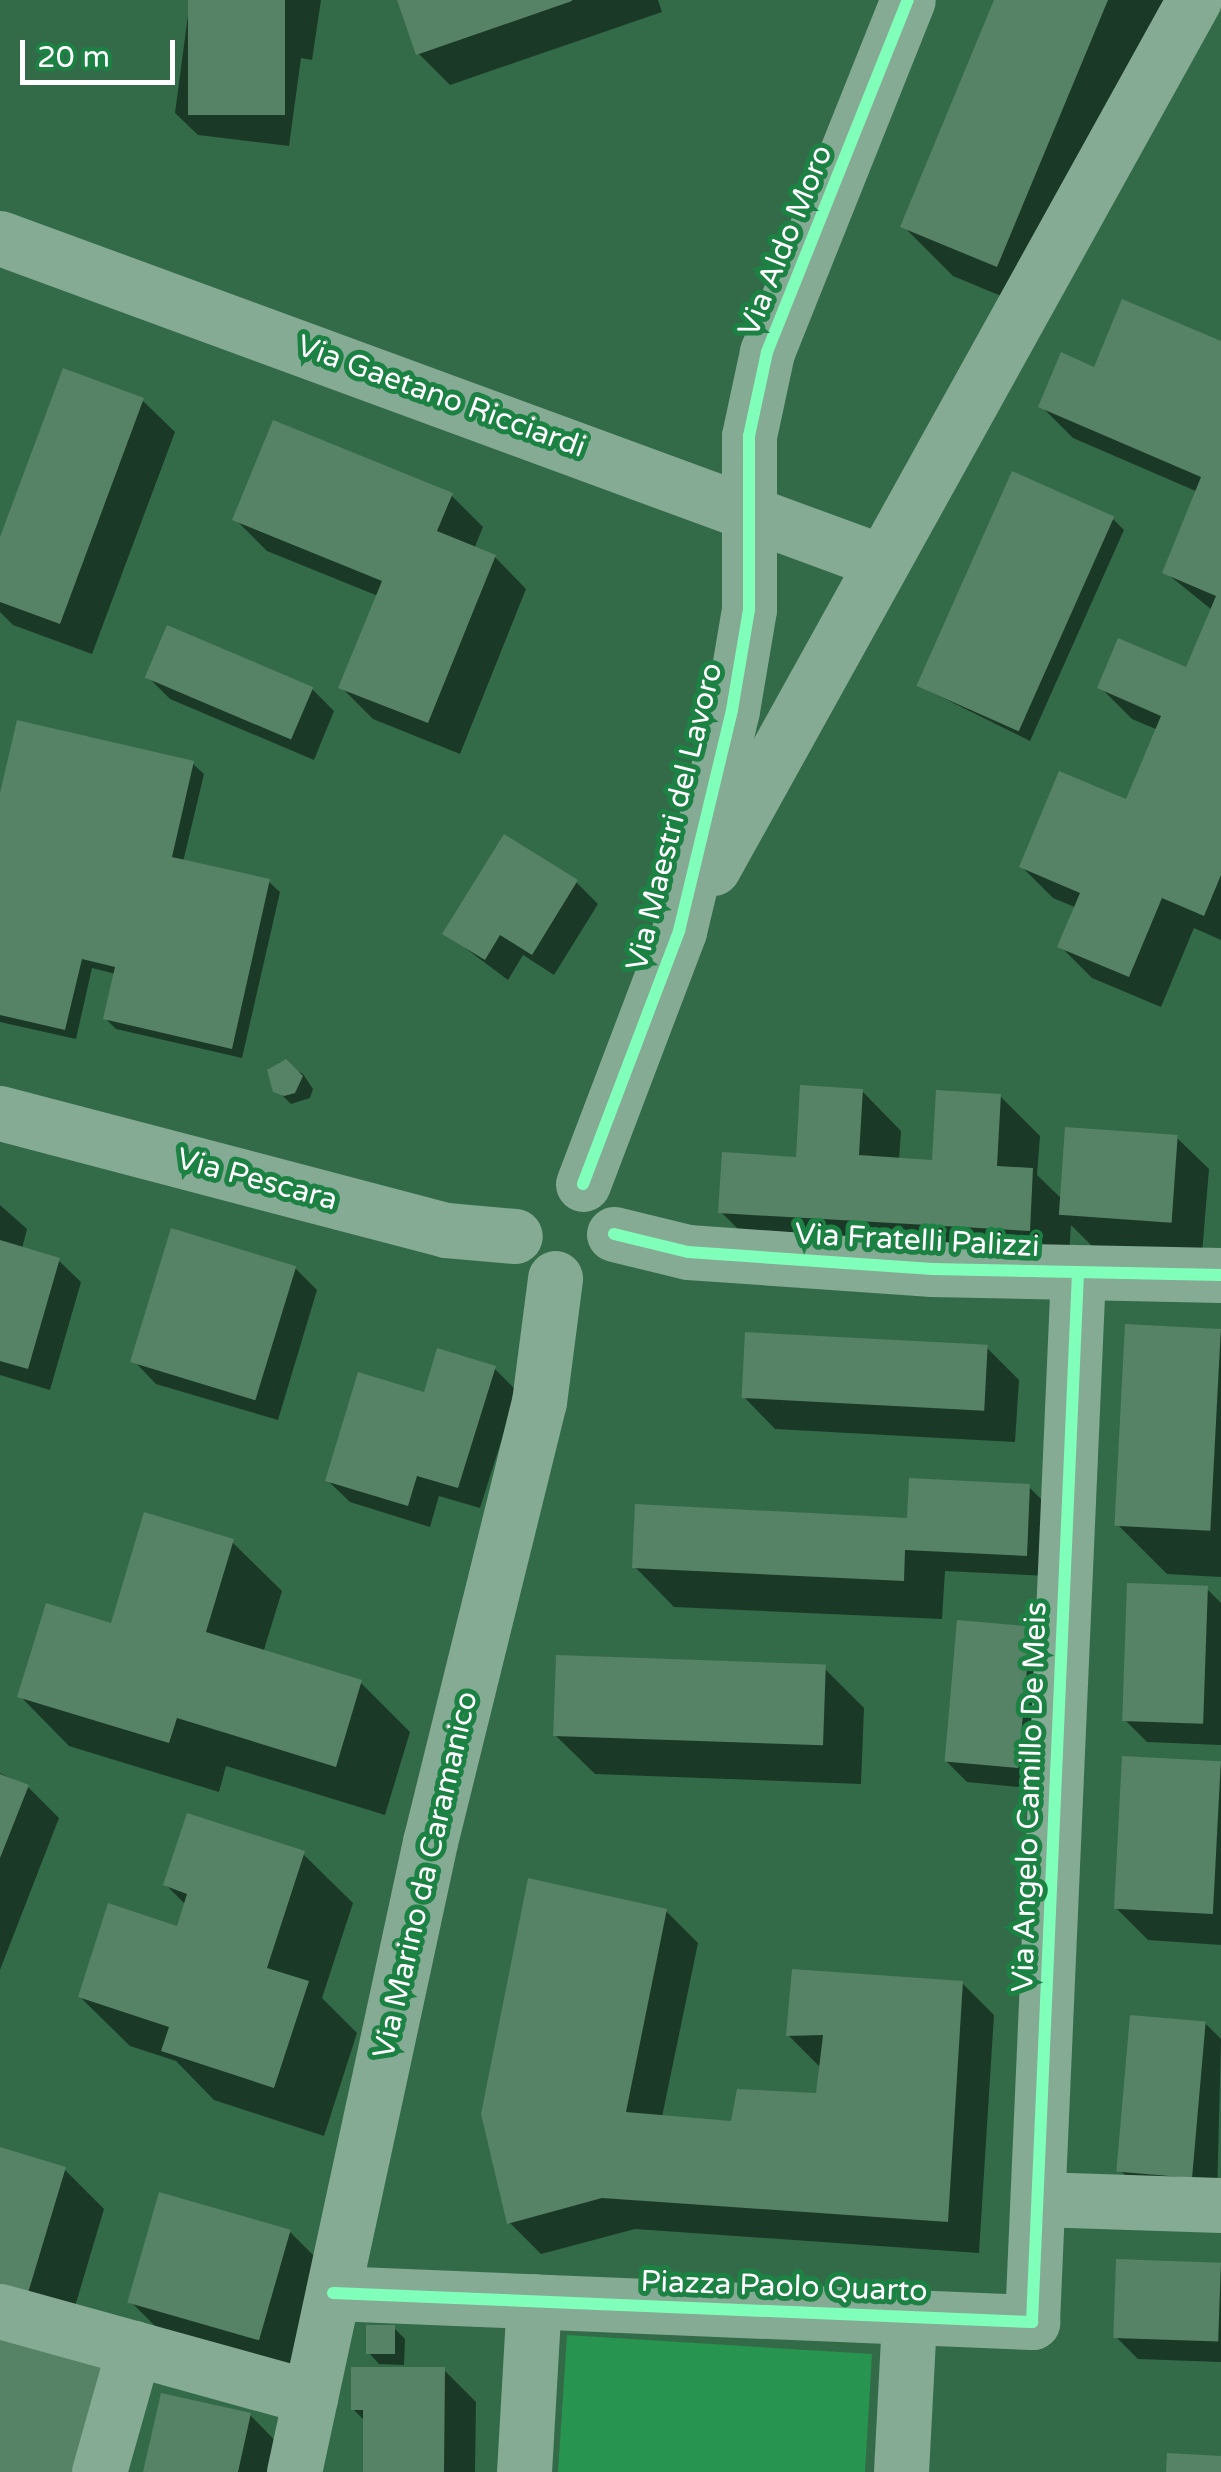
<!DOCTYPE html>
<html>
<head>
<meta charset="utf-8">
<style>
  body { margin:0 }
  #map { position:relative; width:1221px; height:2472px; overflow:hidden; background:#336b49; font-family:"Varela Round",sans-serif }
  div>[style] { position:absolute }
  .green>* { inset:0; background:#279450 }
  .shadow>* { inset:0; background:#0007 }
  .building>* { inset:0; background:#568266; transform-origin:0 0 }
  .minor>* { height:55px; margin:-27.5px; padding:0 27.5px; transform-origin:27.5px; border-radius:27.5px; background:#85ab94 }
  .cycleway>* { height:12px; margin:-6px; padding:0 6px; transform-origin:6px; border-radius:6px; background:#80ffba }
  span { translate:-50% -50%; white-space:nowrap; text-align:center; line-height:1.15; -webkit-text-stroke:10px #1c8244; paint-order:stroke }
  .street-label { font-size:30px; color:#fff }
  .scale { position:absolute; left:20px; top:40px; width:155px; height:45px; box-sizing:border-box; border:5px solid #fff; border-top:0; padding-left:12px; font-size:30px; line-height:35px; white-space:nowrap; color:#fff; -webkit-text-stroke:8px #1c8244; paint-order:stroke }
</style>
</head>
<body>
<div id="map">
  <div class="green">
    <div style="clip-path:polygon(567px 2335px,872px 2354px,865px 2472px,558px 2472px)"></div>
  </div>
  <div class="shadow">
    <div style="clip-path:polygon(190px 0,321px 0,312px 60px,301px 58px,289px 146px,198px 135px,175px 113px)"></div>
    <div style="clip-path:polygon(400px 0,658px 0,662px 12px,450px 85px,418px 53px)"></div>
    <div style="clip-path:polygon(997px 0,1178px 0,1047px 315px,953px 276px,903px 226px)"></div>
    <div style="clip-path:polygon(1221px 344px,1221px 940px,1194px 928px,1161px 1007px,1092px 978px,1060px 946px,1077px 908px,1053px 898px,1022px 867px,1127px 803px,1158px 730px,1132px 719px,1100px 687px,1187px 670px,1212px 610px,1165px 572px,1198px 492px,1073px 438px,1041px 406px,1095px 370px)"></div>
    <div style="clip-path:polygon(143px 401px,175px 432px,92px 654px,13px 625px,0 612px,0 544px)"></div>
    <div style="clip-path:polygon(451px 495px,483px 527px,474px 549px,495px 557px,526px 589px,460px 754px,373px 719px,341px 687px,378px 596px,267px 551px,235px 519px)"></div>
    <div style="clip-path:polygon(1113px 519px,1124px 530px,1030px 741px,919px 686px)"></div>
    <div style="clip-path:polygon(148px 677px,312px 689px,334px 711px,314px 760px,170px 699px)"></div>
    <div style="clip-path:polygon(193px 764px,204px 774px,183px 862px,269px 882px,280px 892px,242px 1058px,116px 1029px,105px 1018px,116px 974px,92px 968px,76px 1039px,0 1022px,0 799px)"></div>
    <div style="clip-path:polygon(576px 882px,598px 904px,554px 975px,523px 955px,508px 980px,445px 933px)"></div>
    <div style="clip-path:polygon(280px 1062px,303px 1074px,313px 1089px,310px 1098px,291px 1104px,280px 1093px,270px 1071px)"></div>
    <div style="clip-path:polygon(862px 1091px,901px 1131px,899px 1160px,935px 1163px,1000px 1096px,1040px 1136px,1037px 1175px,1062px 1199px,1177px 1138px,1209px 1169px,1202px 1254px,1092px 1246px,1071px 1225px,1068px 1270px,761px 1252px,721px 1212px,799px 1160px)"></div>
    <div style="clip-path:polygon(0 1205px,27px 1229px,22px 1249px,58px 1260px,81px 1282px,50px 1390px,0 1375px)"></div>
    <div style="clip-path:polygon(295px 1268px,317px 1290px,278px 1420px,156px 1384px,134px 1361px)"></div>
    <div style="clip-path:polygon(1221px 1331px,1221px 1577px,1167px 1574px,1118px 1525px)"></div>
    <div style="clip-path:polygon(987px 1348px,1019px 1380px,1015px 1442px,775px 1429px,744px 1397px)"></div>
    <div style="clip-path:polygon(495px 1369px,517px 1391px,480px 1508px,439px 1496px,430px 1527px,350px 1502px,327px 1480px,425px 1395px)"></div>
    <div style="clip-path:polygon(1029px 1487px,1051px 1509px,1048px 1576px,945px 1571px,942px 1619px,674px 1607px,635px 1567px,909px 1520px)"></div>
    <div style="clip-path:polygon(232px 1542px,282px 1591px,263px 1653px,361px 1683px,410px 1732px,385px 1815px,226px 1766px,219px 1792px,69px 1746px,20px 1696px)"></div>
    <div style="clip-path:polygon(1207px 1589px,1221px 1603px,1221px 1745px,1147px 1742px,1125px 1720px)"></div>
    <div style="clip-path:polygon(1030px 1630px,1052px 1652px,1039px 1789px,967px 1782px,945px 1760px)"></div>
    <div style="clip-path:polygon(825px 1669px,864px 1708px,861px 1784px,595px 1774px,555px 1735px)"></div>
    <div style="clip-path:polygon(1221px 1765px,1221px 1945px,1148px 1940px,1116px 1908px)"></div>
    <div style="clip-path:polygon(0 1773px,28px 1787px,59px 1818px,0 1970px)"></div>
    <div style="clip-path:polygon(303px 1854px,353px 1903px,322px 1998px,357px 2033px,324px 2136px,214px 2100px,176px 2061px,130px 2046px,80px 1997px,179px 1929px,186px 1905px,166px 1885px)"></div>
    <div style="clip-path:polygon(666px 1911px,698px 1943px,662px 2117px,733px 2124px,818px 2095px,822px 2069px,789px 2036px,962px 1983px,994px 2015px,979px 2253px,635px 2229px,541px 2254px,509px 2222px)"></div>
    <div style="clip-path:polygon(1205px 2023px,1221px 2039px,1217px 2199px,1144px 2194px,1122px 2172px)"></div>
    <div style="clip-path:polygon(0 2150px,64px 2169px,104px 2209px,68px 2330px,0 2310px)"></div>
    <div style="clip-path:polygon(290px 2232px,322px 2264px,292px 2370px,162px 2333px,130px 2301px)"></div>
    <div style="clip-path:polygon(1221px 2265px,1221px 2362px,1138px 2359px,1116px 2337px)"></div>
    <div style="clip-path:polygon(394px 2328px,405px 2339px,404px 2365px,379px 2364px,369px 2353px)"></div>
    <div style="clip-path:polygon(444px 2370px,476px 2402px,475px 2472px,365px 2472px,365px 2421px,353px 2409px)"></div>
    <div style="clip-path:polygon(250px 2415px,299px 2465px,298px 2472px,146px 2472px)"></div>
  </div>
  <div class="building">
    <div style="left:188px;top:0;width:97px;height:115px"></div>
    <div style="clip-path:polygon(397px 0,572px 0,572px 1px,416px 55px)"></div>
    <div style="clip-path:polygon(994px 0,1108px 0,997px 267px,900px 227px)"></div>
    <div style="clip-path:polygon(1122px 299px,1221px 341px,1221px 875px,1204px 916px,1162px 898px,1129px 977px,1057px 947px,1080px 893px,1019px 867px,1059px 771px,1126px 799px,1161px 716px,1097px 688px,1118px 638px,1186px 667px,1216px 596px,1162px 573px,1201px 477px,1038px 407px,1061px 352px,1094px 367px)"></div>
    <div style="clip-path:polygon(63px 368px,144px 398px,60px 624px,0 602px,0 537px)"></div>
    <div style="clip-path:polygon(273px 420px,453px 493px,437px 531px,496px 555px,428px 723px,338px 688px,382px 581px,232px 520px)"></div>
    <div style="left:1012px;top:471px;width:112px;height:235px;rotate:24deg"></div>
    <div style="left:167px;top:625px;width:159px;height:57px;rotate:23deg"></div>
    <div style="clip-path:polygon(17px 720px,194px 761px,172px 857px,270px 879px,232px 1049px,103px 1019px,115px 967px,82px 959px,65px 1030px,0 1015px,0 793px)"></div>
    <div style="clip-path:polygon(504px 834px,578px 880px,532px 955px,500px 935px,485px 960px,442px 934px)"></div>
    <div style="clip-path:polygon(286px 1059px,303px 1076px,295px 1093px,284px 1096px,273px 1092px,267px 1070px)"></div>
    <div style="clip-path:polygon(800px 1085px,863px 1089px,859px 1155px,932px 1160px,936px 1090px,1001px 1094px,997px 1166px,1033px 1168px,1030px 1231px,718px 1213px,722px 1152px,796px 1157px)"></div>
    <div style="left:1065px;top:1127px;width:113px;height:88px;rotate:4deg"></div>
    <div style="left:171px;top:1228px;width:131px;height:140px;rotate:17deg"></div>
    <div style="clip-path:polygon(0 1240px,60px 1258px,28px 1369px,0 1361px)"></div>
    <div style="left:1125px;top:1324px;width:96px;height:202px;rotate:3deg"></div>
    <div style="left:745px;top:1332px;width:243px;height:66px;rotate:3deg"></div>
    <div style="clip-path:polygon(437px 1348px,496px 1366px,458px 1488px,417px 1476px,408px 1506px,325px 1481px,358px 1372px,424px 1392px)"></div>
    <div style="clip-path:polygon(909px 1478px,1030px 1484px,1027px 1556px,905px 1550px,904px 1581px,632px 1568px,635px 1504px,907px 1518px)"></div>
    <div style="clip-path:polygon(144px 1512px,234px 1539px,206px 1632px,362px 1680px,336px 1767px,177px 1718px,169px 1743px,17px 1697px,46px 1603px,111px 1623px)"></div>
    <div style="left:1127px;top:1583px;width:81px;height:138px;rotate:2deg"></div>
    <div style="left:957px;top:1620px;width:74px;height:142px;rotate:5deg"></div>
    <div style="left:556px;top:1655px;width:270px;height:81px;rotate:2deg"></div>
    <div style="left:1122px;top:1756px;width:99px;height:153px;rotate:3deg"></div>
    <div style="clip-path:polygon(0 1774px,29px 1785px,0 1858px)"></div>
    <div style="clip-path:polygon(187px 1813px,305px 1851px,267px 1968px,309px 1981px,274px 2088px,161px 2051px,169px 2027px,78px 1997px,108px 1903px,177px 1926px,187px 1894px,163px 1885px)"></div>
    <div style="clip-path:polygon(528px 1878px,667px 1909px,626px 2112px,731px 2121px,737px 2089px,816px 2093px,823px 2035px,786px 2036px,792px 1969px,963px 1981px,948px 2222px,602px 2198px,507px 2224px,481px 2114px)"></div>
    <div style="left:1130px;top:2015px;width:76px;height:157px;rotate:5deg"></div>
    <div style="clip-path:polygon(0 2147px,66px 2167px,28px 2293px,0 2284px)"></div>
    <div style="left:159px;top:2192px;width:137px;height:115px;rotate:16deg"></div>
    <div style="left:1116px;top:2259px;width:105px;height:79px;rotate:2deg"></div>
    <div style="left:366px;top:2325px;width:29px;height:29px"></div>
    <div style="clip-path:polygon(0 2335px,107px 2361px,81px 2472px,0 2472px)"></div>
    <div style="clip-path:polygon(351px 2367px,445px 2367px,444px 2472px,363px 2472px,363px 2410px,351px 2410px)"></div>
    <div style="clip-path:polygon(161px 2393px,251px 2413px,238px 2472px,143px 2472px)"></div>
    <div style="clip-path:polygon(1167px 2453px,1221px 2456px,1221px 2472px,1166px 2472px)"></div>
  </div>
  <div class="minor">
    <div style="left:0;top:238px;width:937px;rotate:20.16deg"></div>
    <div style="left:713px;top:868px;width:992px;rotate:-61.01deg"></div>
    <div style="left:0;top:1113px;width:461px;rotate:14.7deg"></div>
    <div style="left:446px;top:1230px;width:69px;rotate:5deg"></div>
    <div style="left:583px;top:1184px;width:271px;rotate:-69.2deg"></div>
    <div style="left:679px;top:931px;width:227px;rotate:-76.5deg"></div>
    <div style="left:732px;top:710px;width:102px;rotate:-80.4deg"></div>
    <div style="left:749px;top:609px;width:173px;rotate:-90deg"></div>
    <div style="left:749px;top:436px;width:86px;rotate:-77.9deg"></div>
    <div style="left:767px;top:352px;width:379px;rotate:-68.2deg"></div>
    <div style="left:614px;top:1234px;width:76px;rotate:13.7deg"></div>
    <div style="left:688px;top:1252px;width:245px;rotate:4deg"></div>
    <div style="left:932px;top:1269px;width:289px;rotate:1.2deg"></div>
    <div style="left:1038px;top:2199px;width:183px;rotate:1.9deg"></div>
    <div style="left:333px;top:2293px;width:700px;rotate:2.38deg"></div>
    <div style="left:1032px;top:2322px;width:1049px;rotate:-87.49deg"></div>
    <div style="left:0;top:2311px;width:322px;rotate:15.5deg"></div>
    <div style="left:99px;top:2472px;width:129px;rotate:-74.2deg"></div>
    <div style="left:294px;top:2472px;width:645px;rotate:-77.82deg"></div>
    <div style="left:430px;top:1842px;width:453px;rotate:-76.1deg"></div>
    <div style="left:539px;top:1402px;width:125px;rotate:-82.6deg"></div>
    <div style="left:524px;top:2472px;width:171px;rotate:-86.7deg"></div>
    <div style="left:901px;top:2472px;width:155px;rotate:-87deg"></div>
  </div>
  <div class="cycleway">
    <div style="left:583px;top:1184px;width:271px;rotate:-69.2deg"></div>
    <div style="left:679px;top:931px;width:227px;rotate:-76.5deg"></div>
    <div style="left:732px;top:710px;width:102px;rotate:-80.4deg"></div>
    <div style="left:749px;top:609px;width:173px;rotate:-90deg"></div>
    <div style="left:749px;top:436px;width:86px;rotate:-77.9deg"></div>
    <div style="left:767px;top:352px;width:379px;rotate:-68.2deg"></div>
    <div style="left:614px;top:1234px;width:76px;rotate:13.7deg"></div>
    <div style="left:688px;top:1252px;width:245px;rotate:4deg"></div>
    <div style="left:932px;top:1269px;width:289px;rotate:1.2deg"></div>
    <div style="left:333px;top:2293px;width:700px;rotate:2.38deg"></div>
    <div style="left:1032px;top:2322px;width:1049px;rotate:-87.49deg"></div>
  </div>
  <div class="street-label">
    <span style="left:786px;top:241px;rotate:-68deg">Via Aldo Moro</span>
    <span style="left:441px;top:397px;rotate:20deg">Via Gaetano Ricciardi</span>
    <span style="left:675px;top:817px;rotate:-76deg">Via Maestri del Lavoro</span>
    <span style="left:257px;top:1180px;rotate:15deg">Via Pescara</span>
    <span style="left:917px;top:1241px;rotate:3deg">Via Fratelli Palizzi</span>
    <span style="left:1030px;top:1797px;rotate:-88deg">Via Angelo Camillo De Meis</span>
    <span style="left:426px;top:1875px;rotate:-77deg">Via Marino da Caramanico</span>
    <span style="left:784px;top:2287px;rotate:2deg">Piazza Paolo Quarto</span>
  </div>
  <div class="scale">20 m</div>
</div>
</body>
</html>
